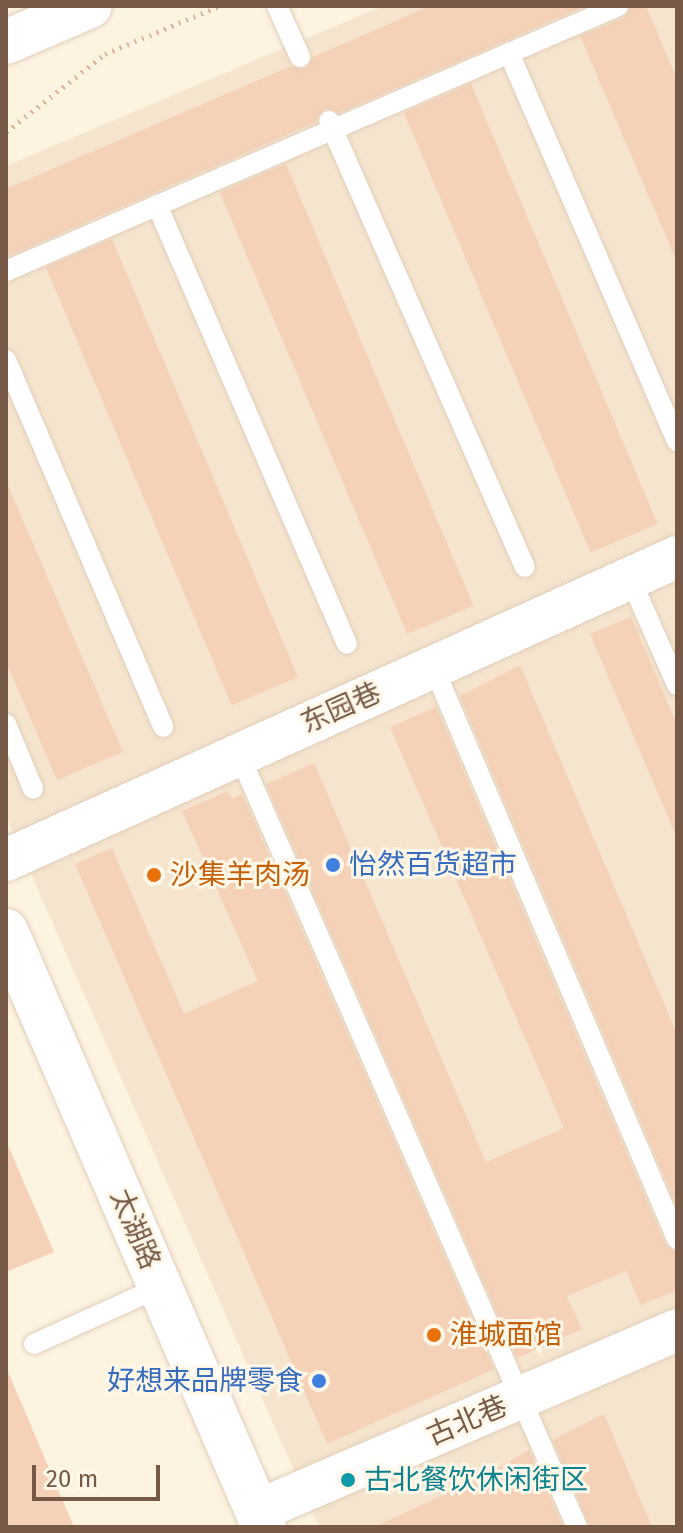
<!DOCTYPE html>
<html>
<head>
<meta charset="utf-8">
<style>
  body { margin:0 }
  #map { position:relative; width:683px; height:1533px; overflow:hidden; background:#fdf3e1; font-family:"Fira Sans","Noto Sans SC",sans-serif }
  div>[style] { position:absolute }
  .residential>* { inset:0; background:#f5e5cf }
  .building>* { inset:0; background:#f4d1b7; transform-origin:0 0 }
  .path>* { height:5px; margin-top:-2.5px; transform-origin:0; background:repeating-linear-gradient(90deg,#d9b49a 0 2px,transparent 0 8px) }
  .roads { filter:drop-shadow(0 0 2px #e2cfbc) drop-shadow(0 0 2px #e2cfbc) }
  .service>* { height:20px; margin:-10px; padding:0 10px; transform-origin:10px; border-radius:10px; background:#fff }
  .minor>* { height:42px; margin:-21px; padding:0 21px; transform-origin:21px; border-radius:21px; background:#fff }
  .tertiary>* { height:44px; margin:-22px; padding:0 22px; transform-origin:22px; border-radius:22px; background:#fff }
  .dots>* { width:22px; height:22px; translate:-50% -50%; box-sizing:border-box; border:4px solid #fff7e8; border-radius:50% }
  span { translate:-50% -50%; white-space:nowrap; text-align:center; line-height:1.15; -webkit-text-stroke:6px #fff7e8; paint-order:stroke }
  .street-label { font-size:28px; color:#765946 }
  .shop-label { font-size:28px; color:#366cbe }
  .left { translate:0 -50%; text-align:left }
  .right { translate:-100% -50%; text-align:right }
  .food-label { font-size:28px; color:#c56008 }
  .culture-label { font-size:28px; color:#0d838f }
  .frame { position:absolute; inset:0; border:8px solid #765946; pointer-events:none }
  .scale { position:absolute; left:32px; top:1465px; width:128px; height:36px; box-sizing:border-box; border:4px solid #765946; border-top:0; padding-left:10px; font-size:24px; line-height:28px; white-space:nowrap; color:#765946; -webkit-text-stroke:6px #fff7e8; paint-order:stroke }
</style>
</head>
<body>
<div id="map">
  <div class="residential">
    <div style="clip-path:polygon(383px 6px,677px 6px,677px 1527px,319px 1527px,6px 817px,6px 166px)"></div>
  </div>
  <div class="building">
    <div style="clip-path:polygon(430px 6px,585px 6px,339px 113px,325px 109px,316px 122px,6px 257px,6px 189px,291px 66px,305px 69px,313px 57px)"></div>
    <div style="clip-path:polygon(631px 6px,646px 6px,677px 79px,677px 262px,580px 36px,624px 18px)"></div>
    <div style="left:471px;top:84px;width:478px;height:73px;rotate:67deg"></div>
    <div style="left:286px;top:164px;width:480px;height:72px;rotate:67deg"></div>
    <div style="left:112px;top:239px;width:476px;height:72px;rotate:67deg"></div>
    <div style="clip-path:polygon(6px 481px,123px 752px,57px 780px,6px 662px)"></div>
    <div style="clip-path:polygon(631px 617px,677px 725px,677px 838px,590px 634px)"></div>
    <div style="clip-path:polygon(520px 665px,677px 1034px,677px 1206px,460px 696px)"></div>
    <div style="clip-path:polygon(436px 707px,665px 1244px,677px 1252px,677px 1290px,641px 1305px,626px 1271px,567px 1296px,582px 1329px,517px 1358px,266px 784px,314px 763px,486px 1162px,564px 1128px,390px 727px)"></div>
    <div style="clip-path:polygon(228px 791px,232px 799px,242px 794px,494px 1369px,327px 1444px,75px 864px,112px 848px,184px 1014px,258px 981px,182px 811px)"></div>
    <div style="clip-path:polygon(6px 1141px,54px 1252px,6px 1272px)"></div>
    <div style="clip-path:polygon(6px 1367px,74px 1527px,6px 1527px)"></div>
    <div style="clip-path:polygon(604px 1414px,652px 1527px,590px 1527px,553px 1440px)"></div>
    <div style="clip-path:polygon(529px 1450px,563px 1527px,374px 1527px,478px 1479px)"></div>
  </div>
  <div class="path">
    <div style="left:6px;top:132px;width:126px;rotate:-38.2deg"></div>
    <div style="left:105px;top:54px;width:124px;rotate:-22.8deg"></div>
  </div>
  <div class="roads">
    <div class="service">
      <div style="left:277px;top:6px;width:56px;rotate:65.7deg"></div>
      <div style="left:509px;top:53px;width:423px;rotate:66.6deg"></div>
      <div style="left:329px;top:121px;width:487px;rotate:66.3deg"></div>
      <div style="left:157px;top:205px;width:478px;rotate:66.6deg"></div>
      <div style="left:6px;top:271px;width:667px;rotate:-23.41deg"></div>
      <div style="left:6px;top:360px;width:399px;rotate:66.8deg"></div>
      <div style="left:630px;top:578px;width:117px;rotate:66.3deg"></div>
      <div style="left:433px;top:666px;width:623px;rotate:66.93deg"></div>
      <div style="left:6px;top:724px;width:70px;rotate:67.4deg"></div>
      <div style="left:239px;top:754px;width:844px;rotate:66.38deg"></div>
      <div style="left:34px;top:1344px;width:138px;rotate:-24.3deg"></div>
    </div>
    <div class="minor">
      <div style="left:6px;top:860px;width:736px;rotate:-24.3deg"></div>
      <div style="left:257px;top:1511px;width:457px;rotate:-23.3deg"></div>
    </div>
    <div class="tertiary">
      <div style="left:6px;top:42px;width:91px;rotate:-23.2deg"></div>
      <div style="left:6px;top:931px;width:649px;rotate:66.59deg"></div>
    </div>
  </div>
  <div class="dots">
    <div style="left:333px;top:865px;background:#3f7fe0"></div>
    <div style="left:154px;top:875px;background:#e8710a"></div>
    <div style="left:434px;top:1335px;background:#e8710a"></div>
    <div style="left:319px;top:1381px;background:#3f7fe0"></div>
    <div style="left:348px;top:1480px;background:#0f9aa8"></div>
  </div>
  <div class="street-label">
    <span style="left:341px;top:708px;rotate:-24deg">东园巷</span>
    <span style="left:135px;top:1229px;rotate:67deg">太湖路</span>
    <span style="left:467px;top:1421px;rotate:-23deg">古北巷</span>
  </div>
  <div class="shop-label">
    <span class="left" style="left:349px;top:865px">怡然百货超市</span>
    <span class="right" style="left:303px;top:1381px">好想来品牌零食</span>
  </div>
  <div class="food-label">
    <span class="left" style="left:170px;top:875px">沙集羊肉汤</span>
    <span class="left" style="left:450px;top:1335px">淮城面馆</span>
  </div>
  <div class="culture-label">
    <span class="left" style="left:364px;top:1480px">古北餐饮休闲街区</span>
  </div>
  <div class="frame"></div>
  <div class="scale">20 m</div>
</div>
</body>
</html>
